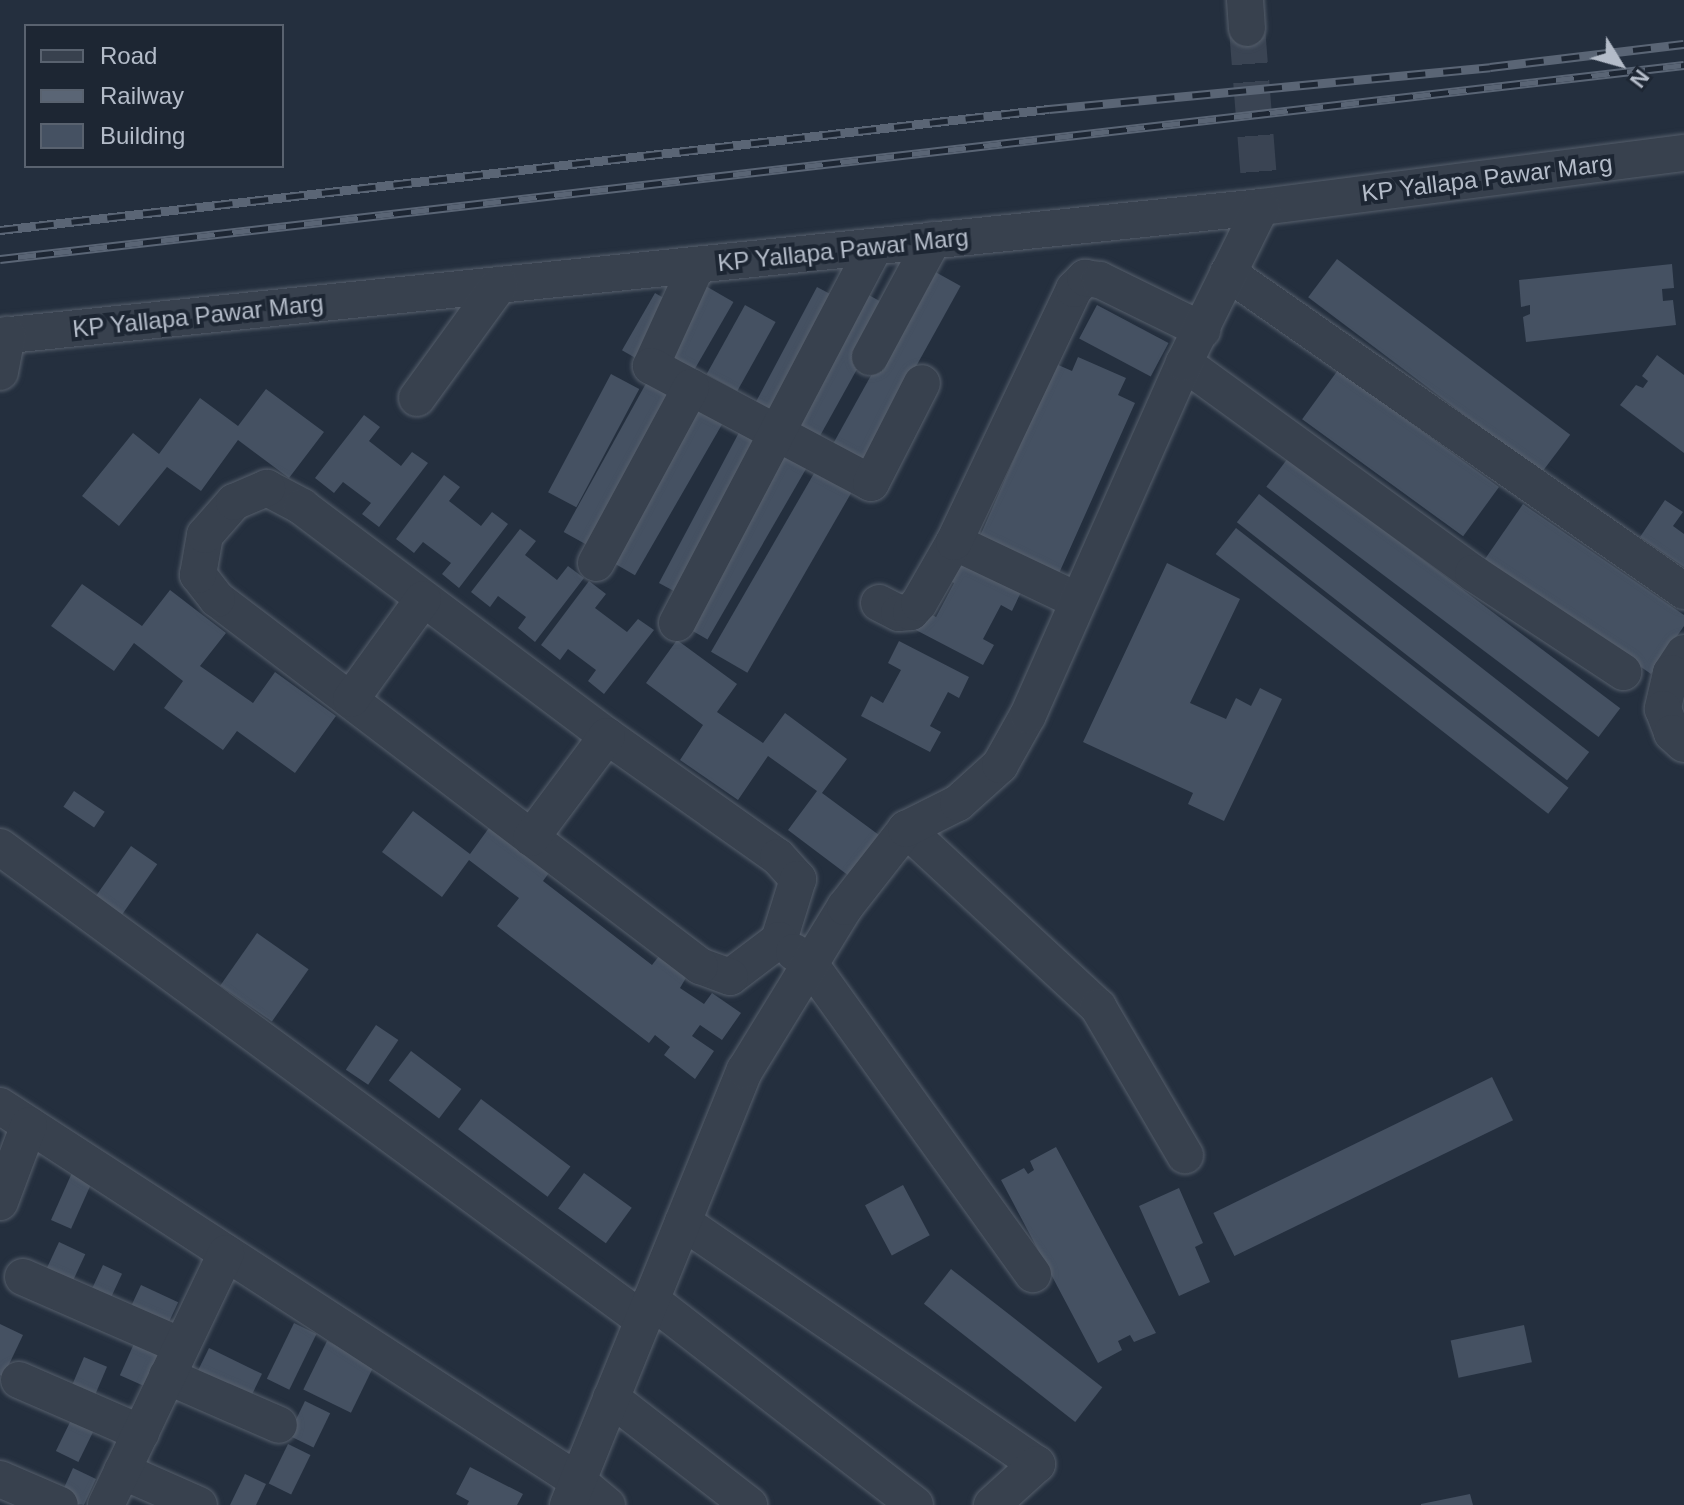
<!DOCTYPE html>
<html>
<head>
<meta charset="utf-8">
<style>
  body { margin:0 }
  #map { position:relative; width:1684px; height:1505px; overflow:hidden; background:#242f3e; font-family:Helvetica,sans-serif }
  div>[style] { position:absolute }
  .building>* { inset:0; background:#455162; transform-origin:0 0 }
  .minor-tunnel>* { height:36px; margin-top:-18px; transform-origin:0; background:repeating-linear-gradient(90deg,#3a4453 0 36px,transparent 0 54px) }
  .roads { filter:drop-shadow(0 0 2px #565f6c) drop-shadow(0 0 2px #565f6c) }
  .minor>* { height:36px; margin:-18px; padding:0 18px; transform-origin:18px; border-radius:18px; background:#38414e }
  .rail>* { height:9px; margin-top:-4.5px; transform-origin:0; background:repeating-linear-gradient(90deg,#1d2633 0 18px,#5a6575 0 36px); box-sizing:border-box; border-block:2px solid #5a6575 }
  span { translate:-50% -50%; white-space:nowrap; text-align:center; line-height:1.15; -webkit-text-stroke:8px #1d2633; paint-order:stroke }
  .street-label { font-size:24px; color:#b4bcc9 }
  .legend { position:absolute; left:24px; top:24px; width:260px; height:144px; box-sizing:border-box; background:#1d2633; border:2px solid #59626f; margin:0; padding:10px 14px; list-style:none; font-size:24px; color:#b4bcc9 }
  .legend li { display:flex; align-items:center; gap:16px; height:40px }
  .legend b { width:40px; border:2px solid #59626f }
  .north { position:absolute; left:1580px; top:24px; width:80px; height:80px; -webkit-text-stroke:6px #1d2633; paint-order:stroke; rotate:127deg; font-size:22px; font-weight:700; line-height:32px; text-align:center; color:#b4bcc9 }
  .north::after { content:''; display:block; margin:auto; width:28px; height:36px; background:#b4bcc9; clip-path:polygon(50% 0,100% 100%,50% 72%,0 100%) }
</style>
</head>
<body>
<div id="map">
  <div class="building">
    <div style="left:1337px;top:259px;width:292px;height:48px;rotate:37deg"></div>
    <div style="clip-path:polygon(1672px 264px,1674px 288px,1662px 289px,1663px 301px,1673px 300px,1676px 325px,1526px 342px,1523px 317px,1530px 314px,1530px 305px,1521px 307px,1519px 280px)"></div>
    <div style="left:930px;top:269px;width:35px;height:211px;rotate:29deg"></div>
    <div style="left:704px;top:285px;width:34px;height:82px;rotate:30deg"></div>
    <div style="left:817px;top:287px;width:30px;height:138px;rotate:28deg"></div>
    <div style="left:858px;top:289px;width:38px;height:158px;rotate:29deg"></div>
    <div style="left:655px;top:293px;width:24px;height:66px;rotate:30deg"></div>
    <div style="left:745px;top:305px;width:35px;height:79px;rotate:29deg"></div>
    <div style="left:1097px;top:305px;width:81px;height:38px;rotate:28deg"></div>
    <div style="clip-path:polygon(1657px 355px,1684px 375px,1684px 453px,1620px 405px,1636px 385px,1643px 388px,1648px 381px,1642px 376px)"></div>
    <div style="clip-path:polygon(1078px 357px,1126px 378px,1118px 395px,1135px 403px,1056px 580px,976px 545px,1056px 364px,1072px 371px)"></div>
    <div style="left:1338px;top:370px;width:199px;height:61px;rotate:36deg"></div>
    <div style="left:611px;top:374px;width:32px;height:134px;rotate:28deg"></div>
    <div style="left:649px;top:378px;width:33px;height:176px;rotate:29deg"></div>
    <div style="clip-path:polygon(266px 389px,324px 432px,289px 478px,238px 440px,201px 491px,167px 467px,119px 526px,82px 496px,133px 433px,159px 454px,200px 398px,238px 426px)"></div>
    <div style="left:698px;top:398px;width:34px;height:185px;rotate:30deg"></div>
    <div style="clip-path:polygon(364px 415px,380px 427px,369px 441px,401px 466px,412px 452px,428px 463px,379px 527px,362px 514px,371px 503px,343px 482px,334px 493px,315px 478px)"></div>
    <div style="left:743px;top:425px;width:30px;height:179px;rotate:28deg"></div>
    <div style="left:784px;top:447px;width:30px;height:205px;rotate:30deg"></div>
    <div style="left:1288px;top:458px;width:416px;height:36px;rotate:37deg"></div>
    <div style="left:820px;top:463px;width:42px;height:218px;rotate:30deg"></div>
    <div style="clip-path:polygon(444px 475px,460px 487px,449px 501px,481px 526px,492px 512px,508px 524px,459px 588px,442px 574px,451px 563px,423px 542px,414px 553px,396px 539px)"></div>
    <div style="left:1259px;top:494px;width:419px;height:36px;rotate:38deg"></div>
    <div style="clip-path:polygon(1665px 500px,1683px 512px,1673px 526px,1684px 534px,1684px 567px,1640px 537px)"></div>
    <div style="clip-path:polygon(1523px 504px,1684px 615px,1684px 626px,1651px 674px,1485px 559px)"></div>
    <div style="left:1236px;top:528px;width:422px;height:33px;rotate:38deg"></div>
    <div style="clip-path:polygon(520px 529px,536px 541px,525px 555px,557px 580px,568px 566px,584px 578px,535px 642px,518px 628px,526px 617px,498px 596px,490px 607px,471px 592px)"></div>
    <div style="clip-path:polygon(952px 555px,1022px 590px,1012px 611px,1001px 605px,983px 639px,994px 645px,983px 665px,914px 629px,923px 610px,936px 617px,954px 583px,941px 576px)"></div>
    <div style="clip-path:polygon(1167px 563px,1240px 599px,1190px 703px,1226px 719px,1236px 698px,1251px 706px,1260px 688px,1282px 699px,1224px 821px,1188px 804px,1193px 793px,1083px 742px)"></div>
    <div style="clip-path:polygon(589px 581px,606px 594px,595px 608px,627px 632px,638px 619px,654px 630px,604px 694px,588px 681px,596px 670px,568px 649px,560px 660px,541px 645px)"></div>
    <div style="clip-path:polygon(82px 584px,142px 626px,170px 590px,226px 633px,200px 666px,253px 703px,275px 672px,336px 716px,295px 773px,237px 731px,223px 750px,164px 708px,183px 681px,134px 643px,114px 671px,51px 626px)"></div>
    <div style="clip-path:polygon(677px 640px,737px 684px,717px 712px,763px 743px,785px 713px,847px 759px,822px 793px,883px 838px,853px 879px,788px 830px,817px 791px,768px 756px,738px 800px,680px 760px,703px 725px,646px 683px)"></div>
    <div style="clip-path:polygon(899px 641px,969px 677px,959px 698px,948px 692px,930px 726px,941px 732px,930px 752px,861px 716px,871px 696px,883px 703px,901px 670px,888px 663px)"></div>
    <div style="left:74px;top:791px;width:37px;height:19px;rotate:34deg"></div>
    <div style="clip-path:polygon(413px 811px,470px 854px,494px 821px,554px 866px,543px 881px,652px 965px,659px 956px,687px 976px,680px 988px,704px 1004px,712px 993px,741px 1013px,722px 1040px,700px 1025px,692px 1036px,714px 1051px,695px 1079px,664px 1055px,670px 1047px,655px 1035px,649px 1043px,497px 926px,519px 898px,469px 860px,442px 897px,382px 852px)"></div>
    <div style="left:131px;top:846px;width:32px;height:63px;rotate:35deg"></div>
    <div style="left:257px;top:933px;width:63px;height:64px;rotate:35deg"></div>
    <div style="left:376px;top:1025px;width:27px;height:54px;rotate:34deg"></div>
    <div style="left:411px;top:1051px;width:63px;height:37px;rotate:37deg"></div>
    <div style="left:1492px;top:1077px;width:48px;height:310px;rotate:64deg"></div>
    <div style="left:481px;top:1099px;width:112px;height:38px;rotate:37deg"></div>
    <div style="clip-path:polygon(1056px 1147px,1156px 1333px,1134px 1342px,1130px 1335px,1118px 1341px,1122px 1350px,1098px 1363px,1001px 1180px,1024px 1168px,1028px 1174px,1034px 1170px,1030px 1161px)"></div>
    <div style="left:75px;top:1166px;width:22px;height:59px;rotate:24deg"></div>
    <div style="left:584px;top:1173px;width:59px;height:44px;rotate:36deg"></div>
    <div style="left:903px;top:1185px;width:57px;height:43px;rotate:62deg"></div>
    <div style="clip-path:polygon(1179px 1188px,1203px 1243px,1195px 1247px,1210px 1282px,1179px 1296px,1139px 1206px)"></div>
    <div style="left:59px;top:1242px;width:29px;height:34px;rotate:25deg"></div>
    <div style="left:103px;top:1265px;width:21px;height:38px;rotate:25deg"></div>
    <div style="left:951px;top:1269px;width:192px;height:44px;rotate:38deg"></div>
    <div style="left:141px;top:1285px;width:41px;height:29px;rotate:25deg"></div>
    <div style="left:294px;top:1323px;width:25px;height:62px;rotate:26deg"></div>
    <div style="clip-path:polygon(0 1324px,23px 1335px,3px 1377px,0 1375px)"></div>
    <div style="left:1524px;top:1325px;width:38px;height:75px;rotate:78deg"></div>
    <div style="left:137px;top:1337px;width:27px;height:42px;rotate:24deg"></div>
    <div style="left:327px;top:1341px;width:53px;height:54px;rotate:26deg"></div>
    <div style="left:209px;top:1348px;width:59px;height:26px;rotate:26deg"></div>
    <div style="left:84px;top:1357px;width:25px;height:42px;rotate:23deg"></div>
    <div style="left:305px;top:1401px;width:28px;height:38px;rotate:26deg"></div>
    <div style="left:73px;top:1416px;width:25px;height:39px;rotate:26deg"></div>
    <div style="left:288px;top:1444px;width:25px;height:44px;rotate:26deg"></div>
    <div style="clip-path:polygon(470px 1467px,523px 1494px,517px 1505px,467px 1505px,469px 1501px,456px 1494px)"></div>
    <div style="clip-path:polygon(73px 1468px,96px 1479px,84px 1505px,58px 1501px)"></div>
    <div style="clip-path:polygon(245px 1474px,266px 1484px,256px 1505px,230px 1505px)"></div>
    <div style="clip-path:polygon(1470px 1494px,1473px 1505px,1421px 1505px,1421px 1504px)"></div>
  </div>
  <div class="minor-tunnel">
    <div style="left:1247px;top:28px;width:180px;rotate:85.5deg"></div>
  </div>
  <div class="roads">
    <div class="minor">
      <div style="left:1245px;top:0;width:28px;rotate:86deg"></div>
      <div style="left:697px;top:265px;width:111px;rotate:114.5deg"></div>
      <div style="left:651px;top:366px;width:249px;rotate:28deg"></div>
      <div style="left:871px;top:483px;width:112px;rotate:-63deg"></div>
      <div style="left:1228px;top:273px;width:556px;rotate:34.89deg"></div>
      <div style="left:0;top:336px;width:1268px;rotate:-5.84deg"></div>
      <div style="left:1261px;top:207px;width:426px;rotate:-7.3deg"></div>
      <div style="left:870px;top:357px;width:133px;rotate:-61.7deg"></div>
      <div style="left:1184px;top:363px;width:357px;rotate:36deg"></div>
      <div style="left:1473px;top:573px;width:180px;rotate:33.4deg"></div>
      <div style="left:0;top:372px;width:38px;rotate:-79deg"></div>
      <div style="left:417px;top:398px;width:140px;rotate:-54deg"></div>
      <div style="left:267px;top:488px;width:40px;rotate:28deg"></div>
      <div style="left:302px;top:507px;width:381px;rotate:36.9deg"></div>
      <div style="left:607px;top:736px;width:209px;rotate:35.3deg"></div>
      <div style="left:778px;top:857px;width:30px;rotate:48deg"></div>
      <div style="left:798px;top:879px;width:64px;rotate:107.3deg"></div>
      <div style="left:779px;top:940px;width:61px;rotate:142.9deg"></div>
      <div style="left:730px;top:977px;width:32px;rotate:-160deg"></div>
      <div style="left:700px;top:966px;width:607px;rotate:-142.77deg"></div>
      <div style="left:217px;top:599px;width:31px;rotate:-128deg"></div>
      <div style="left:198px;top:575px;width:41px;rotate:-80.1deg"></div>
      <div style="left:205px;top:535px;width:44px;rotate:-48.7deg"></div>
      <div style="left:234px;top:502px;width:36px;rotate:-23deg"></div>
      <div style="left:954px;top:542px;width:137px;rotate:25.4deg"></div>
      <div style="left:596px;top:563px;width:200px;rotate:-61.6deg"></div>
      <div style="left:879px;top:603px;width:22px;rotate:27deg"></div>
      <div style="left:899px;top:613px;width:12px;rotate:-5deg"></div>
      <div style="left:911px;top:612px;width:12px;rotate:-48deg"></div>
      <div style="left:919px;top:603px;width:70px;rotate:-60.2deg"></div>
      <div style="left:954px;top:542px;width:280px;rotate:-64.6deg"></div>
      <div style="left:1074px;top:289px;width:16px;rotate:-45deg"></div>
      <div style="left:1085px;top:278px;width:15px;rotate:8deg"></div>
      <div style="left:1100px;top:280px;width:114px;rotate:26.1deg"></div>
      <div style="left:677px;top:623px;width:424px;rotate:-62.3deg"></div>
      <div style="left:1684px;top:653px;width:24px;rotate:123deg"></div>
      <div style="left:1671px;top:673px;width:37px;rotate:103deg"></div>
      <div style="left:1663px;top:709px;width:26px;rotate:69deg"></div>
      <div style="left:1672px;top:733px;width:16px;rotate:43deg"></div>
      <div style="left:351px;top:699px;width:123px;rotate:-54.2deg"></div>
      <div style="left:906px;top:829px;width:262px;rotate:42.8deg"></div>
      <div style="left:1098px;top:1007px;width:172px;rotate:59.6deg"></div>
      <div style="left:531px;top:838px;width:127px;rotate:-53.3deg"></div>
      <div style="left:0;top:847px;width:798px;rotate:36.34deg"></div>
      <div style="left:794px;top:952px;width:20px;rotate:37deg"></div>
      <div style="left:810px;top:964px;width:382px;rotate:54.3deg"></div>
      <div style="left:0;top:1106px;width:689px;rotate:32.98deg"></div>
      <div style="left:578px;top:1481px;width:38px;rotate:40deg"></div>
      <div style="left:0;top:1202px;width:82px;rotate:-69.4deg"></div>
      <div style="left:683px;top:1222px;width:429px;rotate:34.4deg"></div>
      <div style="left:1037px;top:1464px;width:61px;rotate:137.7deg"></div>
      <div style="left:23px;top:1277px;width:172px;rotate:23.6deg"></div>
      <div style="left:651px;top:1300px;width:334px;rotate:37.8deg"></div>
      <div style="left:167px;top:1376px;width:122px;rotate:23.6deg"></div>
      <div style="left:19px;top:1380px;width:133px;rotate:23.5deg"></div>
      <div style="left:611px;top:1398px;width:175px;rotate:37.8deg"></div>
      <div style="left:122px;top:1471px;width:84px;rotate:23.8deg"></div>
      <div style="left:0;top:1479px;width:65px;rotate:23.4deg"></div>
      <div style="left:106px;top:1505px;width:279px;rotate:-64.5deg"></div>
      <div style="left:568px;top:1505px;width:470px;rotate:-67.9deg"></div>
      <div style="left:745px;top:1070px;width:191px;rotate:-58.5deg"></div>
      <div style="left:845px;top:907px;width:99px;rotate:-52deg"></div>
      <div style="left:906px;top:829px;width:58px;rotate:-26.6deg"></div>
      <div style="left:958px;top:803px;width:57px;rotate:-42.1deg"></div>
      <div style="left:1000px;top:765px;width:57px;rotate:-60.8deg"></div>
      <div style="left:1028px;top:715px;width:385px;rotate:-66.1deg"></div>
      <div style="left:1184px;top:363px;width:174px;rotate:-63.7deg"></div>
    </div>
  </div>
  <div class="rail">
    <div style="left:0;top:230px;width:1056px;rotate:-6.58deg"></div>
    <div style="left:1049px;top:109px;width:443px;rotate:-5.4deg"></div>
    <div style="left:1490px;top:67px;width:195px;rotate:-6.8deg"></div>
    <div style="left:0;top:259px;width:1695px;rotate:-6.57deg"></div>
  </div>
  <div class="street-label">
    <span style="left:1487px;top:178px;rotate:-7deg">KP Yallapa Pawar Marg</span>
    <span style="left:843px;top:250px;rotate:-6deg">KP Yallapa Pawar Marg</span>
    <span style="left:198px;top:316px;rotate:-6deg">KP Yallapa Pawar Marg</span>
  </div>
  <ul class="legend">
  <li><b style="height:10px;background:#38414e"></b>Road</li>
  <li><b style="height:10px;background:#5a6575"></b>Railway</li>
  <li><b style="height:22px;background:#455162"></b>Building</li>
  </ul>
  <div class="north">N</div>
</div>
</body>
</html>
